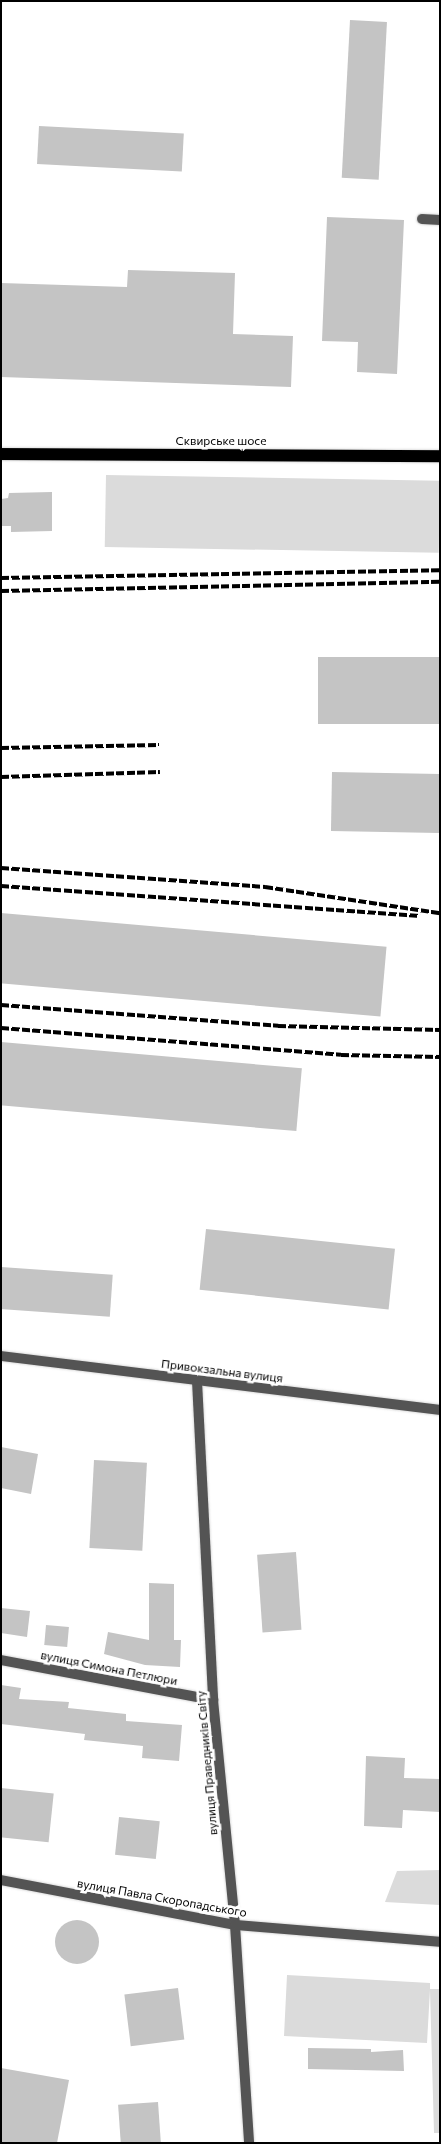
<!DOCTYPE html>
<html>
<head>
<meta charset="utf-8">
<style>
  body { margin:0 }
  #map { position:relative; width:441px; height:2144px; overflow:hidden; background:#fff; font-family:Commissioner,sans-serif }
  div>[style] { position:absolute }
  .green>* { inset:0; background:#dbdbdb; transform-origin:0 0 }
  .building>* { inset:0; background:#c4c4c4; transform-origin:0 0 }
  .round { border-radius:50% }
  .roads { filter:drop-shadow(0 0 1px #dbdbdb) drop-shadow(0 0 1px #dbdbdb) }
  .minor>* { height:10px; margin:-5px; padding:0 5px; transform-origin:5px; border-radius:5px; background:#545454 }
  .tertiary>* { height:10px; margin:-5px; padding:0 5px; transform-origin:5px; border-radius:5px; background:#545454 }
  .primary>* { height:12px; margin:-6px; padding:0 6px; transform-origin:6px; border-radius:6px; background:#000 }
  .rail>* { height:4px; margin-top:-2px; transform-origin:0; background:repeating-linear-gradient(90deg,#000 0 8px,transparent 0 10.5px) }
  span { translate:-50% -50%; white-space:nowrap; text-align:center; line-height:1.15; -webkit-text-stroke:5px #fff; paint-order:stroke }
  .street-label { font-size:12px; color:#000 }
  .frame { position:absolute; inset:0; border:2px solid #000; pointer-events:none }
</style>
</head>
<body>
<div id="map">
  <div class="green">
    <div style="left:106px;top:475px;width:334px;height:72px;rotate:1deg"></div>
    <div style="clip-path:polygon(440px 1870px,440px 1905px,385px 1902px,397px 1871px)"></div>
    <div style="clip-path:polygon(287px 1975px,430px 1983px,430px 1989px,440px 1989px,440px 2133px,434px 2133px,430px 1990px,427px 2043px,284px 2036px)"></div>
  </div>
  <div class="building">
    <div style="left:350px;top:20px;width:37px;height:158px;rotate:3deg"></div>
    <div style="left:39px;top:126px;width:145px;height:38px;rotate:3deg"></div>
    <div style="clip-path:polygon(327px 217px,404px 220px,397px 374px,357px 372px,358px 342px,322px 341px)"></div>
    <div style="clip-path:polygon(128px 270px,235px 273px,233px 334px,293px 336px,291px 387px,1px 377px,1px 283px,127px 287px)"></div>
    <div style="clip-path:polygon(52px 492px,52px 531px,11px 532px,11px 526px,1px 526px,1px 499px,8px 498px,9px 493px)"></div>
    <div style="left:318px;top:657px;width:122px;height:67px"></div>
    <div style="left:332px;top:772px;width:108px;height:59px;rotate:1deg"></div>
    <div style="left:1px;top:913px;width:387px;height:70px;rotate:5deg"></div>
    <div style="left:1px;top:1042px;width:302px;height:63px;rotate:5deg"></div>
    <div style="left:206px;top:1229px;width:190px;height:61px;rotate:6deg"></div>
    <div style="left:1px;top:1267px;width:112px;height:42px;rotate:4deg"></div>
    <div style="clip-path:polygon(1px 1447px,38px 1454px,31px 1494px,1px 1488px)"></div>
    <div style="left:94px;top:1460px;width:53px;height:88px;rotate:3deg"></div>
    <div style="left:296px;top:1552px;width:78px;height:39px;rotate:86deg"></div>
    <div style="clip-path:polygon(149px 1583px,174px 1584px,174px 1640px,181px 1640px,180px 1667px,145px 1665px,104px 1654px,108px 1632px,149px 1640px)"></div>
    <div style="clip-path:polygon(1px 1608px,30px 1611px,27px 1637px,1px 1633px)"></div>
    <div style="left:46px;top:1625px;width:23px;height:20px;rotate:5deg"></div>
    <div style="clip-path:polygon(1px 1685px,21px 1688px,19px 1699px,69px 1702px,68px 1708px,126px 1714px,126px 1721px,182px 1725px,179px 1761px,142px 1758px,143px 1746px,84px 1740px,85px 1734px,1px 1724px)"></div>
    <div style="clip-path:polygon(366px 1756px,405px 1758px,404px 1778px,440px 1779px,440px 1812px,403px 1810px,402px 1828px,364px 1826px)"></div>
    <div style="left:1px;top:1788px;width:53px;height:49px;rotate:6deg"></div>
    <div style="left:119px;top:1817px;width:41px;height:38px;rotate:6deg"></div>
    <div class="round" style="left:55px;top:1920px;width:44px;height:44px"></div>
    <div style="left:178px;top:1988px;width:52px;height:54px;rotate:83deg"></div>
    <div style="clip-path:polygon(308px 2048px,371px 2049px,371px 2052px,403px 2050px,404px 2071px,308px 2069px)"></div>
    <div style="clip-path:polygon(1px 2068px,69px 2080px,57px 2143px,1px 2143px)"></div>
    <div style="left:158px;top:2102px;width:41px;height:40px;rotate:86deg"></div>
  </div>
  <div class="roads">
    <div class="minor">
      <div style="left:422px;top:219px;width:18px;rotate:3deg"></div>
      <div style="left:1px;top:1660px;width:216px;rotate:10.7deg"></div>
    </div>
    <div class="tertiary">
      <div style="left:1px;top:1356px;width:442px;rotate:7deg"></div>
      <div style="left:197px;top:1381px;width:319px;rotate:87.1deg"></div>
      <div style="left:213px;top:1700px;width:226px;rotate:84.4deg"></div>
      <div style="left:235px;top:1925px;width:218px;rotate:86.3deg"></div>
      <div style="left:1px;top:1880px;width:238px;rotate:10.9deg"></div>
      <div style="left:235px;top:1925px;width:206px;rotate:4.7deg"></div>
    </div>
    <div class="primary">
      <div style="left:1px;top:454px;width:439px;rotate:0.3deg"></div>
    </div>
  </div>
  <div class="rail">
    <div style="left:1px;top:578px;width:439px;rotate:-1deg"></div>
    <div style="left:1px;top:591px;width:439px;rotate:-1.2deg"></div>
    <div style="left:1px;top:748px;width:158px;rotate:-1.1deg"></div>
    <div style="left:1px;top:777px;width:159px;rotate:-1.8deg"></div>
    <div style="left:1px;top:868px;width:265px;rotate:4.1deg"></div>
    <div style="left:265px;top:887px;width:177px;rotate:8.5deg"></div>
    <div style="left:1px;top:886px;width:420px;rotate:4.1deg"></div>
    <div style="left:1px;top:1005px;width:278px;rotate:4.3deg"></div>
    <div style="left:278px;top:1026px;width:162px;rotate:1.4deg"></div>
    <div style="left:1px;top:1028px;width:341px;rotate:4.5deg"></div>
    <div style="left:341px;top:1055px;width:99px;rotate:1.2deg"></div>
  </div>
  <div class="street-label">
    <span style="left:221px;top:441px">Сквирське шосе</span>
    <span style="left:222px;top:1371px;rotate:7deg">Привокзальна вулиця</span>
    <span style="left:109px;top:1668px;rotate:11deg">вулиця Симона Петлюри</span>
    <span style="left:207px;top:1763px;rotate:-95deg">вулиця Праведників Світу</span>
    <span style="left:162px;top:1898px;rotate:10deg">вулиця Павла Скоропадського</span>
  </div>
  <div class="frame"></div>
</div>
</body>
</html>
